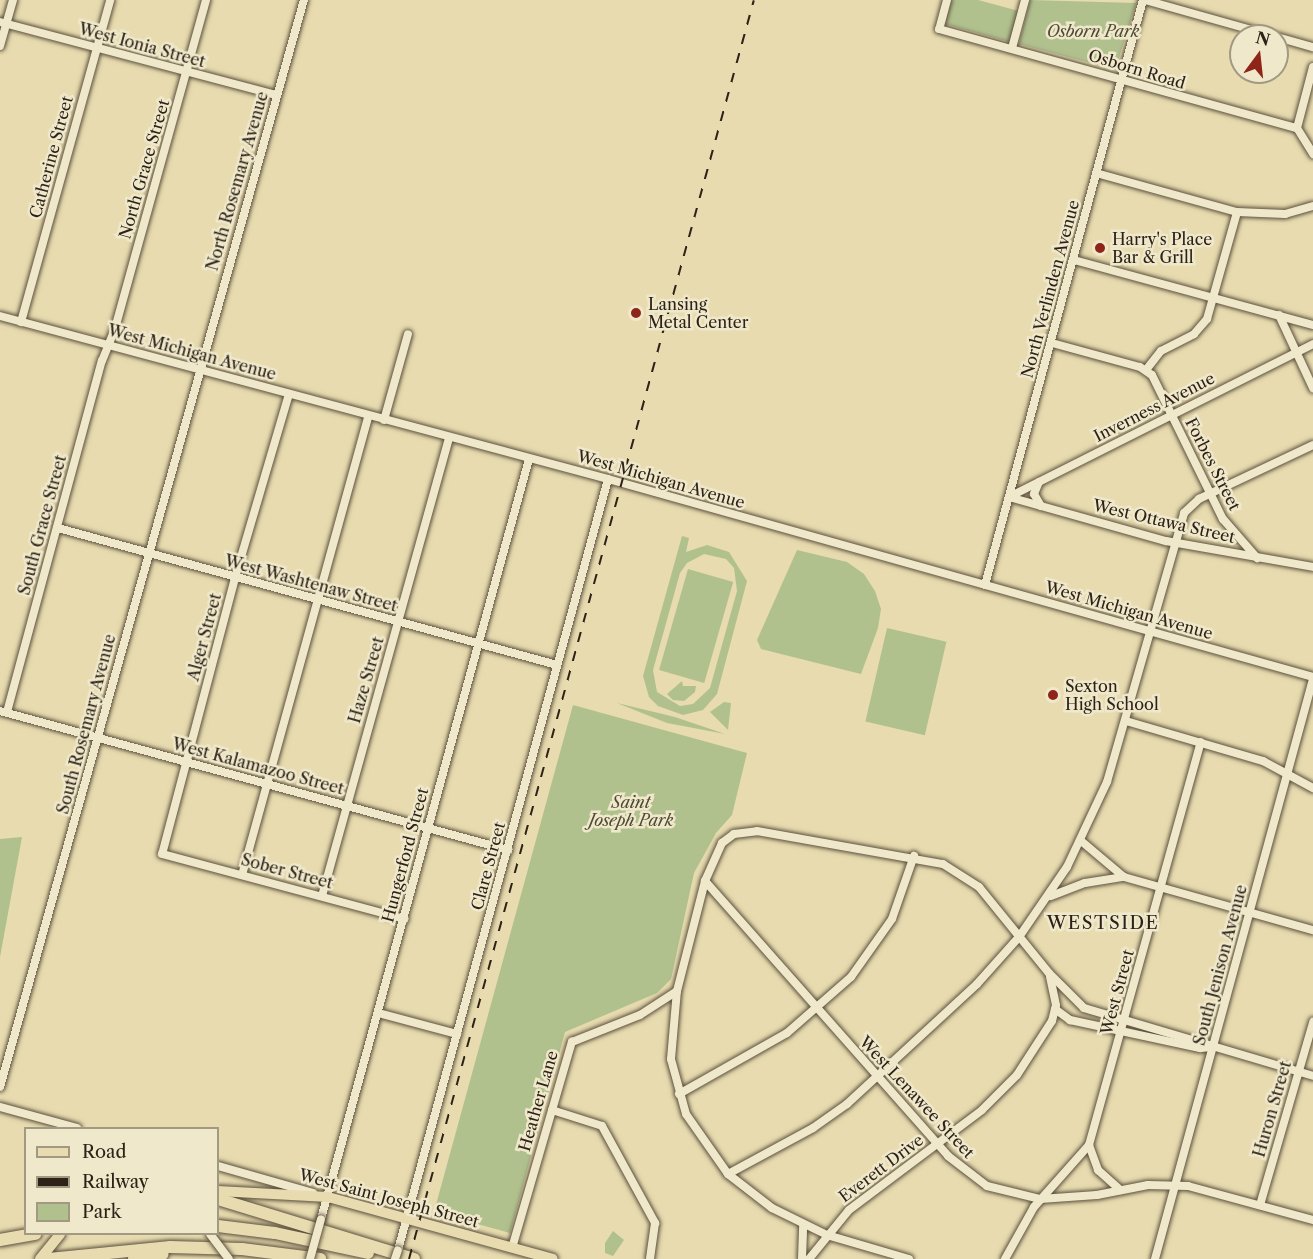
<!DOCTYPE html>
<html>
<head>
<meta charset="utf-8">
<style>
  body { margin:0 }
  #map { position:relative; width:1313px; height:1259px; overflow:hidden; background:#e7dbaf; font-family:"Libre Caslon Text",serif }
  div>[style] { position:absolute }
  .green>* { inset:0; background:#b1c18e; transform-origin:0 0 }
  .roads { filter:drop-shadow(0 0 2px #5c503e) drop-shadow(0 0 2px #5c503e) }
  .minor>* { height:8px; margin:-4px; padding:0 4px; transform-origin:4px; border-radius:4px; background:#efe8cb }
  .major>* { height:10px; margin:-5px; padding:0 5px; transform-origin:5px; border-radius:5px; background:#e7dbaf }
  .highway>* { height:12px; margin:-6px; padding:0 6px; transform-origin:6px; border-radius:6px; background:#e7dbaf }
  .rail>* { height:2px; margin-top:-1px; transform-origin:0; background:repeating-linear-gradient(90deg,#2e2218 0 10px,transparent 0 20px) }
  .bridges { filter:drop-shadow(0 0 2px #5c503e) drop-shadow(0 0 2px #5c503e) }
  .minor-bridge>* { height:8px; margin:-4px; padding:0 4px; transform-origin:4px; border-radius:4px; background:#efe8cb }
  .dots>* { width:16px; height:16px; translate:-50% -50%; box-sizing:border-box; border:3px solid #efe8cb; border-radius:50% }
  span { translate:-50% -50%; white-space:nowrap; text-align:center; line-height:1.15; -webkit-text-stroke:5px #efe8cb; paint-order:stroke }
  .park-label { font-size:16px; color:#4f4a36; font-style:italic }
  .street-label { font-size:16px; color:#2e2218 }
  .poi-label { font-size:16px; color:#2e2218 }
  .left { translate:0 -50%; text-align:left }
  .neighbourhood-label { font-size:18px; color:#2e2218; letter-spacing:1.5px }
  .legend { position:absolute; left:24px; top:1127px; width:195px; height:108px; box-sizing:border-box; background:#efe8cb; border:2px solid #a29983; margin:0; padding:8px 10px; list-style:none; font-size:18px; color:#2e2218 }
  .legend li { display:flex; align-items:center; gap:12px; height:30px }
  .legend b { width:30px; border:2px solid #a29983 }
  .north { position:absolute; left:1229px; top:24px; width:60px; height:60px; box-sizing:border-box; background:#efe8cb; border:2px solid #a29983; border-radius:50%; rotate:15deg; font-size:16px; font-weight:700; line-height:24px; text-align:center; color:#2e2218 }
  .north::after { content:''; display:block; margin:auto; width:21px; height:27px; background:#8f2418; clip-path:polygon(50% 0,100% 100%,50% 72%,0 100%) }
</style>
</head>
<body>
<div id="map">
  <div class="green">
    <div style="clip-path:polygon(951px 0,978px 0,1019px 11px,1010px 42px,945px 24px)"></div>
    <div style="clip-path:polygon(1030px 0,1136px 3px,1119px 58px,1109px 68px,1019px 44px)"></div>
    <div style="clip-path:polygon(evenodd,682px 536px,689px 538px,686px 552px,707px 545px,729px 552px,747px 581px,717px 694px,703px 710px,683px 715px,658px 706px,649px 697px,643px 676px,682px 536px,704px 554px,726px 559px,734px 568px,737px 591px,710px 688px,693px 704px,680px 706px,657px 692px,653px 670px,680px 573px,687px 563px,704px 554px)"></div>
    <div style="clip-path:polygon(797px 550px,847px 562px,864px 574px,875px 591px,881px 609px,878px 628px,861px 674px,761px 649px,757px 640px)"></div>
    <div style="left:688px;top:569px;width:47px;height:105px;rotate:16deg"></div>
    <div style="left:887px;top:628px;width:61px;height:96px;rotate:13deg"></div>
    <div style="clip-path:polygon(682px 681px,683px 686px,696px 686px,695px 692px,684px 701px,673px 700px,667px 694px)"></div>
    <div style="clip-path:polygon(724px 702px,731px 703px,728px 730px,710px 712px)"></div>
    <div style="clip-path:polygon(617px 703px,675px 717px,725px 734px,667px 723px)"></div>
    <div style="clip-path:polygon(573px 705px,747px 753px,732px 815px,716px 833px,694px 873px,671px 979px,657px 993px,565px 1032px,510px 1233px,434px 1212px)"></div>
    <div style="clip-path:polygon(22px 837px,0 957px,0 839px)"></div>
    <div style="clip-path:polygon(613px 1231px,624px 1240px,613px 1256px,605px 1253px,605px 1243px)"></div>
  </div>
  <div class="roads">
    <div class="minor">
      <div style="left:947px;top:0;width:30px;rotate:105deg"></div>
      <div style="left:939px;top:29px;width:371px;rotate:15.5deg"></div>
      <div style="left:1297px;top:128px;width:31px;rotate:58deg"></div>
      <div style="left:1145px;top:0;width:133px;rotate:15.7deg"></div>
      <div style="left:0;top:22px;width:286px;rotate:14.8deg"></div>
      <div style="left:1277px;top:37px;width:37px;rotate:16deg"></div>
      <div style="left:0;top:46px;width:48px;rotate:-74.2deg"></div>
      <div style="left:1012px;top:48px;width:50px;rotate:-74.8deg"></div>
      <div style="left:1297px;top:128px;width:63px;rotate:-75.3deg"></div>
      <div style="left:1096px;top:173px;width:146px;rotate:15.5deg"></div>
      <div style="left:1237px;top:212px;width:48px;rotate:2.4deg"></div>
      <div style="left:1285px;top:214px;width:29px;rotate:-16deg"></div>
      <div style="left:1074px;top:260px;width:248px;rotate:15.2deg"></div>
      <div style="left:1279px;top:315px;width:81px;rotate:65deg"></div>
      <div style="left:0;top:316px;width:629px;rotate:15.01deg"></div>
      <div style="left:608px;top:479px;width:732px;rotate:15.69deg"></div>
      <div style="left:21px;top:322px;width:334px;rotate:-74.5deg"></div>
      <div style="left:1052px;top:343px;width:91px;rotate:15.3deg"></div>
      <div style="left:1140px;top:367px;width:14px;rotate:34deg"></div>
      <div style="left:1152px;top:375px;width:161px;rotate:63.8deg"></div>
      <div style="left:1223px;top:519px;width:52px;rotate:48.9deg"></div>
      <div style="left:1146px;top:370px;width:24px;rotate:-52deg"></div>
      <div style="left:1161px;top:351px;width:37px;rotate:-27deg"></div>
      <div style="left:1194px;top:334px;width:20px;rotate:-49deg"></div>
      <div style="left:1207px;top:319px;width:111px;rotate:-74.3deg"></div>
      <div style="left:289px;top:394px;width:192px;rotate:106.4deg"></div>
      <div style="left:235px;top:578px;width:285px;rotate:104.8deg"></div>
      <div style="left:162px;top:854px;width:251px;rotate:15deg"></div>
      <div style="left:384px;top:420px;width:89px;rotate:-74.4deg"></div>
      <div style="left:1039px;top:482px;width:13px;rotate:113deg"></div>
      <div style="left:1034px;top:494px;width:14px;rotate:60deg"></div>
      <div style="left:1009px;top:497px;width:340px;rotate:-26.7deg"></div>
      <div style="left:1009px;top:497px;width:163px;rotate:15.7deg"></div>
      <div style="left:1166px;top:541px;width:149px;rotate:10deg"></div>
      <div style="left:58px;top:528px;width:517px;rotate:15.35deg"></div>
      <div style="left:985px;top:585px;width:606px;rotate:-74.89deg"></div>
      <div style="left:0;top:711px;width:527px;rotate:15.3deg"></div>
      <div style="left:7px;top:712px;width:364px;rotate:-74.9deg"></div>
      <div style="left:102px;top:361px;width:31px;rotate:-68deg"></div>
      <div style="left:114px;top:332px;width:345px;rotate:-74.5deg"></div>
      <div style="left:1126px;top:721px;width:143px;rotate:16.3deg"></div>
      <div style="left:1263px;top:761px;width:57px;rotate:28.4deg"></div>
      <div style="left:1080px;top:840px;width:57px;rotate:40.1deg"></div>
      <div style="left:242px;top:875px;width:476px;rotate:-74.6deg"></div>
      <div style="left:705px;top:881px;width:367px;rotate:48.5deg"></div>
      <div style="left:948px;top:1156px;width:49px;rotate:37.6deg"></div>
      <div style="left:987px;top:1186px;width:55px;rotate:13.8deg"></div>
      <div style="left:1040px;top:1199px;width:57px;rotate:-4deg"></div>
      <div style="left:1097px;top:1195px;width:52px;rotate:-11.1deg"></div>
      <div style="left:1148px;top:1185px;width:40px;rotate:1.4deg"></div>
      <div style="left:1188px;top:1186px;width:130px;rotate:15.2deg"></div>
      <div style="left:322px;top:896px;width:476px;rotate:-74.5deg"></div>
      <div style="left:1051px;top:896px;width:36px;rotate:-21deg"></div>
      <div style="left:1085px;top:883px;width:39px;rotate:-9deg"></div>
      <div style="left:1124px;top:877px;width:196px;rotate:15.7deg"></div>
      <div style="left:1055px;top:1009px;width:19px;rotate:36deg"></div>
      <div style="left:1070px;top:1020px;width:133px;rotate:12.2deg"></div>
      <div style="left:1200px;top:1048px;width:13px;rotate:-4deg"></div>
      <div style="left:378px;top:1013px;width:82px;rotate:14.9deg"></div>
      <div style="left:0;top:1087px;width:1129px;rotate:-74.38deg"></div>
      <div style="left:679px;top:1094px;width:124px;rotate:-29.5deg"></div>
      <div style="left:787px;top:1033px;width:85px;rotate:-41.2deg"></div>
      <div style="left:851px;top:977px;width:71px;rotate:-54.7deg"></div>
      <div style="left:892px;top:919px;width:67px;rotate:-70.8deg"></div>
      <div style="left:0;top:1107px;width:80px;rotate:15.3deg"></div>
      <div style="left:552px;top:1110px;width:52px;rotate:17.7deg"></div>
      <div style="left:602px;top:1126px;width:111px;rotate:61.3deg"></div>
      <div style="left:655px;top:1223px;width:36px;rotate:98deg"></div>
      <div style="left:1089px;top:1145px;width:27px;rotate:70deg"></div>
      <div style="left:1098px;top:1170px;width:30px;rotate:42deg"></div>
      <div style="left:218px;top:1166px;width:99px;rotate:15.9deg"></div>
      <div style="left:728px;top:1174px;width:97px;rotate:-28.4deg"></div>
      <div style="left:813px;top:1128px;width:42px;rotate:-35.2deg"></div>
      <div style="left:847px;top:1104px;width:177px;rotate:-42.7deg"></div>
      <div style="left:977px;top:984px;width:63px;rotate:-48.2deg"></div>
      <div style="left:1019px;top:937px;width:85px;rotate:-55.6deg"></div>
      <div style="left:1067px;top:867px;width:94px;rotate:-64.8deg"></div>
      <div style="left:1107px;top:782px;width:280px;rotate:-74deg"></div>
      <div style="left:1184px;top:513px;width:21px;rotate:-43deg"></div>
      <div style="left:1199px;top:499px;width:126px;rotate:-25.3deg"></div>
      <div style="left:1260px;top:1205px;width:191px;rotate:-73.8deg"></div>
      <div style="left:321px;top:1219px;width:788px;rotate:-74.69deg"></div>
      <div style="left:512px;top:1248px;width:215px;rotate:-73.8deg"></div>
      <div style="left:572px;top:1042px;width:73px;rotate:-21.7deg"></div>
      <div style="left:640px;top:1015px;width:44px;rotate:-33deg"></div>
      <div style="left:398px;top:1250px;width:799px;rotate:-74.76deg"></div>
      <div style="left:802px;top:1259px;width:33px;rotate:-88deg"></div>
      <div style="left:809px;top:1259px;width:63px;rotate:-50.8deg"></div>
      <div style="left:849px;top:1210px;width:166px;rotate:-36.9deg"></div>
      <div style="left:982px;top:1110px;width:49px;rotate:-45deg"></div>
      <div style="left:1017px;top:1075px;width:64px;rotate:-57.1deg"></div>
      <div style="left:1052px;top:1021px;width:16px;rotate:-76deg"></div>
      <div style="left:1056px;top:1005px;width:29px;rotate:-102deg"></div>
      <div style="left:909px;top:1259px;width:85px;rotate:-163.7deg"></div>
      <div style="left:827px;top:1235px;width:61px;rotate:-153.9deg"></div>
      <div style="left:772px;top:1208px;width:56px;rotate:-142.3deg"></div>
      <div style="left:728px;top:1174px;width:73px;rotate:-125deg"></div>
      <div style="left:686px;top:1114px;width:57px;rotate:-105.3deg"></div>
      <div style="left:671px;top:1059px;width:68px;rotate:-85deg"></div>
      <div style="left:677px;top:991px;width:114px;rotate:-75.7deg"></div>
      <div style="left:705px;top:881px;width:42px;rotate:-65.9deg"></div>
      <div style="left:722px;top:843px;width:15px;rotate:-37deg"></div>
      <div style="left:734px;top:834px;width:23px;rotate:-7deg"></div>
      <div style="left:757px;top:831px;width:189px;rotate:10.1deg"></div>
      <div style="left:943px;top:864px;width:43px;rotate:32.6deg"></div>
      <div style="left:979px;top:887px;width:111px;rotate:50.9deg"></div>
      <div style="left:1049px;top:973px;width:49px;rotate:45deg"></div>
      <div style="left:1084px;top:1008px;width:239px;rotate:16.5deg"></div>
      <div style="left:1005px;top:1259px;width:60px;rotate:-60.9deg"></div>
      <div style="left:1034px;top:1207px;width:83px;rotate:-48.4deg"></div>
      <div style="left:1089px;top:1145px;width:418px;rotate:-74.5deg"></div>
      <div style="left:1155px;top:1259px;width:601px;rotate:-74.76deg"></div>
    </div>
    <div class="major">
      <div style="left:218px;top:1191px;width:110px;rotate:3.1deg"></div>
      <div style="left:328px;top:1197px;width:233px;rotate:15.4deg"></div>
      <div style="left:40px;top:1259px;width:32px;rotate:-51deg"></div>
    </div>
    <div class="highway">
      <div style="left:218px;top:1199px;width:205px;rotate:17deg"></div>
      <div style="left:218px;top:1226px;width:57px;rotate:7deg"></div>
      <div style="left:275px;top:1233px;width:95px;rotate:12.1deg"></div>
      <div style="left:0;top:1240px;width:36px;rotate:-10deg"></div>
      <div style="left:49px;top:1259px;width:122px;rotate:-5.7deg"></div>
      <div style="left:170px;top:1247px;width:72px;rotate:1.6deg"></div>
      <div style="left:242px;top:1249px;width:79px;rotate:7.3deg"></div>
      <div style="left:134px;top:1259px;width:29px;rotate:-10deg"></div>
    </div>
  </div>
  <div class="rail">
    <div style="left:409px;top:1259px;width:1305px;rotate:-74.68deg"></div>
  </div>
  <div class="bridges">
    <div class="minor-bridge">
      <div style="left:210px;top:1234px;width:31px;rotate:53deg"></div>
      <div style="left:310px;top:1259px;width:41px;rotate:-74.6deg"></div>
      <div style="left:395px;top:1259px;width:9px;rotate:-72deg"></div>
    </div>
  </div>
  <div class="dots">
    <div style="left:1100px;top:248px;background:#8f2418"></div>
    <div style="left:636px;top:313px;background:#8f2418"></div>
    <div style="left:1053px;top:695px;background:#8f2418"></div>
  </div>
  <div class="park-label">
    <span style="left:1093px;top:31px">Osborn Park</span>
    <span style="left:631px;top:811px">Saint<br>Joseph Park</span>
  </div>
  <div class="street-label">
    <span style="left:142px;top:45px;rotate:15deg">West Ionia Street</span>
    <span style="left:1137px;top:69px;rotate:17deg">Osborn Road</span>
    <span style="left:51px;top:157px;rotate:-75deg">Catherine Street</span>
    <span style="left:144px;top:169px;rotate:-74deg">North Grace Street</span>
    <span style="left:237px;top:181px;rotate:-74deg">North Rosemary Avenue</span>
    <span style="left:1050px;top:289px;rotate:-75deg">North Verlinden Avenue</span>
    <span style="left:192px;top:352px;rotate:15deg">West Michigan Avenue</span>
    <span style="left:1154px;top:407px;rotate:-27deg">Inverness Avenue</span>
    <span style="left:1213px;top:464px;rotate:63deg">Forbes Street</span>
    <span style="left:661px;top:479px;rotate:16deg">West Michigan Avenue</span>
    <span style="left:1164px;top:521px;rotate:13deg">West Ottawa Street</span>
    <span style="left:42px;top:525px;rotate:-75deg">South Grace Street</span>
    <span style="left:311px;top:583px;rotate:15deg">West Washtenaw Street</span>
    <span style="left:1129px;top:610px;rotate:16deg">West Michigan Avenue</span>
    <span style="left:204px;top:637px;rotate:-75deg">Alger Street</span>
    <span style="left:366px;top:680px;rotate:-74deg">Haze Street</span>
    <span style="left:86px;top:724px;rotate:-75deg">South Rosemary Avenue</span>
    <span style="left:258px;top:766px;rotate:15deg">West Kalamazoo Street</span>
    <span style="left:405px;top:855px;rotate:-75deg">Hungerford Street</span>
    <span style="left:488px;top:866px;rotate:-75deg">Clare Street</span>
    <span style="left:287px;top:871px;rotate:15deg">Sober Street</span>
    <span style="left:1220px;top:965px;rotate:-75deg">South Jenison Avenue</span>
    <span style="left:1117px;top:992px;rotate:-75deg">West Street</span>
    <span style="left:917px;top:1097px;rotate:47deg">West Lenawee Street</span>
    <span style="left:538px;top:1101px;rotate:-74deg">Heather Lane</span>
    <span style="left:1272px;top:1109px;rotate:-74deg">Huron Street</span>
    <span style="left:881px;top:1168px;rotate:-37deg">Everett Drive</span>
    <span style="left:389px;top:1198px;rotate:15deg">West Saint Joseph Street</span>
  </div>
  <div class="poi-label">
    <span class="left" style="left:1112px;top:248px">Harry's Place<br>Bar &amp; Grill</span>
    <span class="left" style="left:648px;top:313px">Lansing<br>Metal Center</span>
    <span class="left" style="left:1065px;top:695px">Sexton<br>High School</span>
  </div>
  <div class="neighbourhood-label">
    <span style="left:1103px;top:923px">WESTSIDE</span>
  </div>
  <ul class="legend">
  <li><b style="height:8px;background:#e7dbaf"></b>Road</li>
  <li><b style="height:8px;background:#2e2218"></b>Railway</li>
  <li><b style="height:16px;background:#b1c18e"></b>Park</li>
  </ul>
  <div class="north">N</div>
</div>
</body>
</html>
